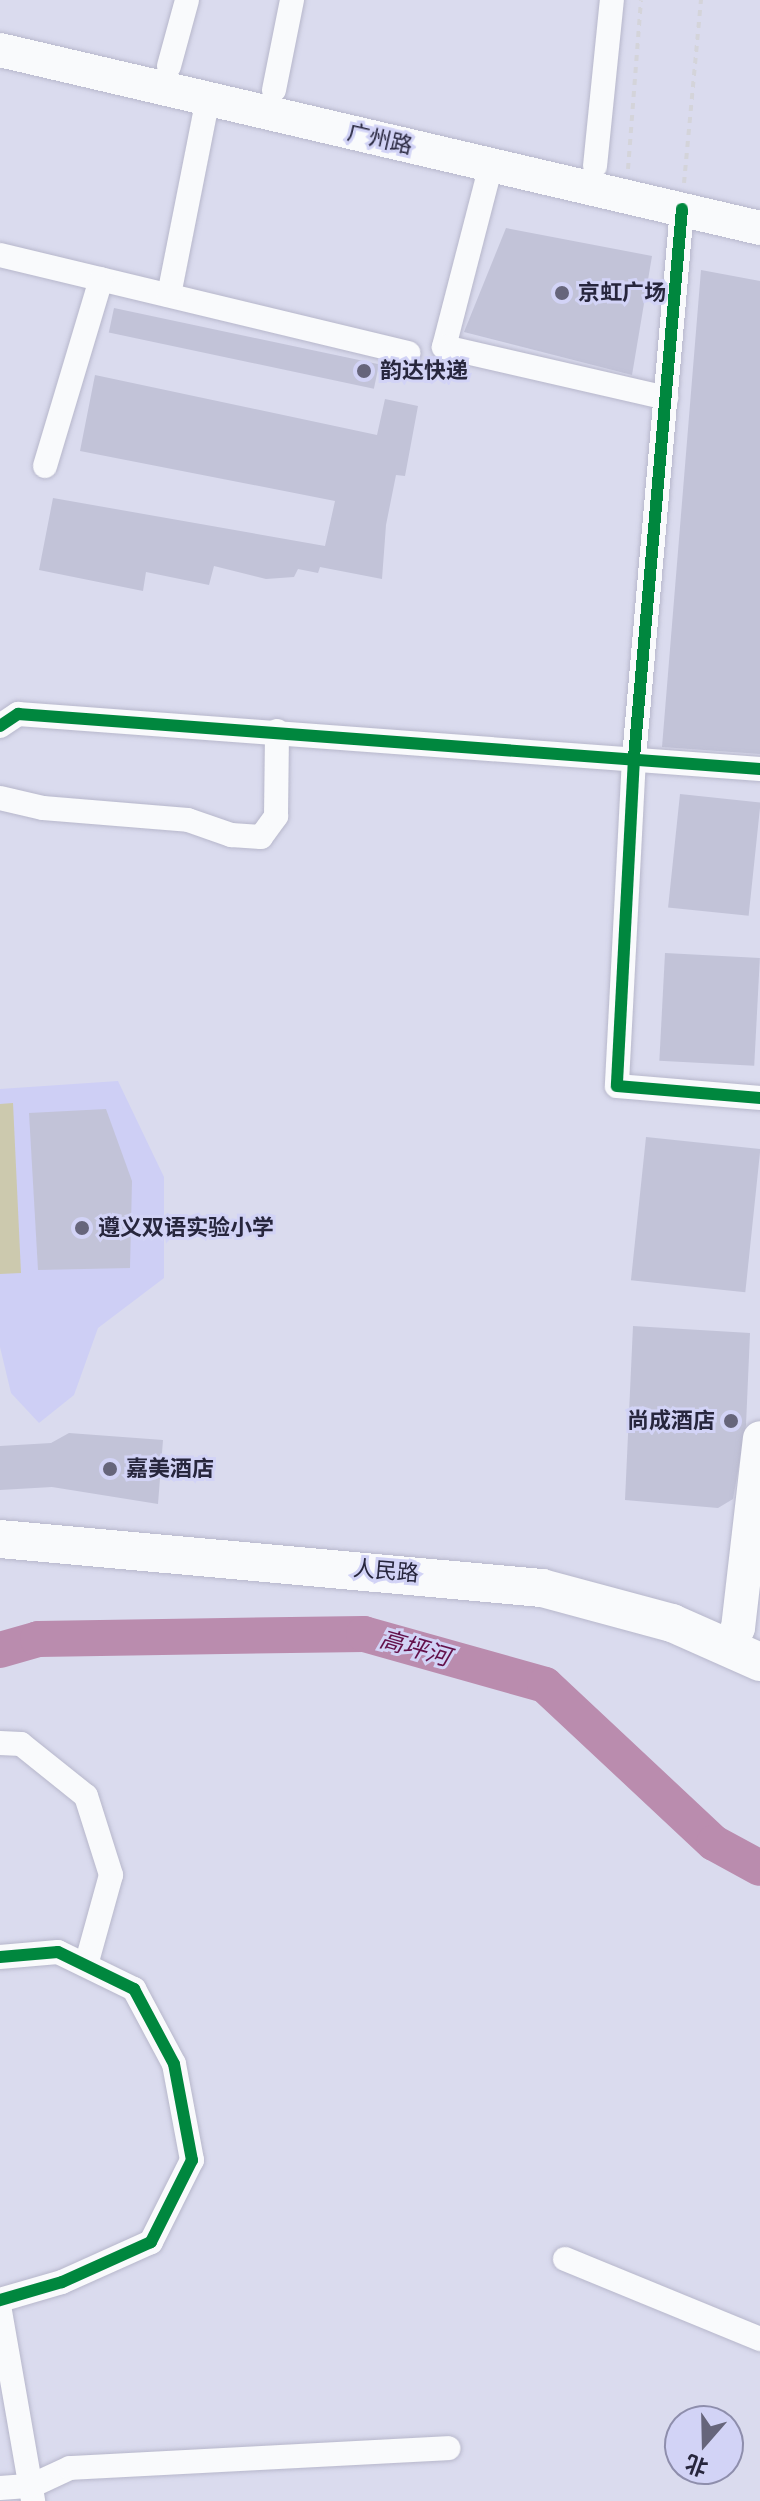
<!DOCTYPE html>
<html>
<head>
<meta charset="utf-8">
<style>
  body { margin:0 }
  #map { position:relative; width:760px; height:2501px; overflow:hidden; background:#dadbee; font-family:"Space Grotesk","Noto Sans SC",sans-serif }
  div>[style] { position:absolute }
  .built>* { inset:0; background:#cecff5 }
  .green>* { inset:0; background:#ccc9ae }
  .river>* { height:36px; margin:-18px; padding:0 18px; transform-origin:18px; border-radius:18px; background:#ba8cae }
  .building>* { inset:0; background:#c2c3d8; transform-origin:0 0 }
  .path>* { height:4px; margin-top:-2px; transform-origin:0; background:repeating-linear-gradient(90deg,#d4d4da 0 6px,transparent 0 12px) }
  .roads { filter:drop-shadow(0 0 2px #b7b7cb) drop-shadow(0 0 2px #b7b7cb) }
  .street>* { height:24px; margin:-12px; padding:0 12px; transform-origin:12px; border-radius:12px; background:#f9fafc }
  .secondary>* { height:34px; margin:-17px; padding:0 17px; transform-origin:17px; border-radius:17px; background:#f9fafc }
  .primary>* { height:38px; margin:-19px; padding:0 19px; transform-origin:19px; border-radius:19px; background:#f9fafc }
  .cycleway>* { height:12px; margin:-6px; padding:0 6px; transform-origin:6px; border-radius:6px; background:#00873e }
  .dots>* { width:22px; height:22px; translate:-50% -50%; box-sizing:border-box; border:4px solid #d2d3f6; border-radius:50% }
  span { translate:-50% -50%; white-space:nowrap; text-align:center; line-height:1.15; -webkit-text-stroke:6px #d2d3f6; paint-order:stroke }
  .street-label { font-size:22px; color:#27263d }
  .poi-label { font-size:22px; color:#27263d; font-weight:700 }
  .left { translate:0 -50%; text-align:left }
  .right { translate:-100% -50%; text-align:right }
  .water-label { font-size:24px; color:#63104a; font-style:italic }
  .north { position:absolute; left:664px; top:2405px; width:80px; height:80px; box-sizing:border-box; background:#d2d3f6; border:2px solid #8e8eac; border-radius:50%; rotate:200deg; font-size:22px; font-weight:700; line-height:32px; text-align:center; color:#27263d }
  .north::after { content:''; display:block; margin:auto; width:28px; height:36px; background:#66657b; clip-path:polygon(50% 0,100% 100%,50% 72%,0 100%) }
</style>
</head>
<body>
<div id="map">
  <div class="built">
    <div style="clip-path:polygon(118px 1081px,164px 1177px,164px 1278px,98px 1328px,74px 1395px,39px 1423px,11px 1393px,0 1347px,0 1089px)"></div>
  </div>
  <div class="green">
    <div style="clip-path:polygon(13px 1103px,21px 1273px,0 1274px,0 1104px)"></div>
  </div>
  <div class="river">
    <div style="left:0;top:1650px;width:40px;rotate:-16deg"></div>
    <div style="left:38px;top:1639px;width:326px;rotate:-0.9deg"></div>
    <div style="left:364px;top:1634px;width:188px;rotate:15.7deg"></div>
    <div style="left:545px;top:1685px;width:231px;rotate:43.1deg"></div>
    <div style="left:714px;top:1843px;width:52px;rotate:28.5deg"></div>
  </div>
  <div class="building">
    <div style="clip-path:polygon(506px 228px,652px 256px,632px 375px,464px 332px)"></div>
    <div style="clip-path:polygon(701px 270px,760px 281px,760px 754px,662px 747px)"></div>
    <div style="left:114px;top:308px;width:271px;height:25px;rotate:12deg"></div>
    <div style="clip-path:polygon(95px 375px,377px 435px,385px 399px,418px 406px,405px 476px,396px 475px,386px 525px,382px 579px,320px 567px,318px 573px,298px 569px,294px 577px,266px 579px,214px 566px,209px 585px,146px 572px,143px 591px,39px 570px,53px 498px,325px 546px,335px 501px,80px 451px)"></div>
    <div style="left:680px;top:794px;width:81px;height:114px;rotate:6deg"></div>
    <div style="left:665px;top:953px;width:95px;height:108px;rotate:3deg"></div>
    <div style="clip-path:polygon(106px 1109px,132px 1181px,130px 1268px,38px 1270px,29px 1113px)"></div>
    <div style="left:646px;top:1137px;width:115px;height:144px;rotate:6deg"></div>
    <div style="clip-path:polygon(633px 1326px,750px 1333px,746px 1425px,733px 1499px,718px 1508px,625px 1500px)"></div>
    <div style="clip-path:polygon(69px 1433px,163px 1440px,158px 1504px,52px 1487px,0 1490px,0 1446px,51px 1443px)"></div>
  </div>
  <div class="path">
    <div style="left:628px;top:169px;width:169px;rotate:-85.6deg"></div>
    <div style="left:684px;top:183px;width:184px;rotate:-84.7deg"></div>
  </div>
  <div class="roads">
    <div class="street">
      <div style="left:169px;top:66px;width:68px;rotate:-74.7deg"></div>
      <div style="left:274px;top:90px;width:92px;rotate:-78.7deg"></div>
      <div style="left:491px;top:165px;width:188px;rotate:104.5deg"></div>
      <div style="left:444px;top:347px;width:228px;rotate:12.9deg"></div>
      <div style="left:595px;top:166px;width:167px;rotate:-84.2deg"></div>
      <div style="left:682px;top:209px;width:551px;rotate:95deg"></div>
      <div style="left:634px;top:758px;width:328px;rotate:93deg"></div>
      <div style="left:617px;top:1086px;width:144px;rotate:4.8deg"></div>
      <div style="left:0;top:255px;width:420px;rotate:13.5deg"></div>
      <div style="left:169px;top:295px;width:201px;rotate:-78.8deg"></div>
      <div style="left:45px;top:466px;width:195px;rotate:-73.3deg"></div>
      <div style="left:0;top:726px;width:22px;rotate:-34deg"></div>
      <div style="left:18px;top:714px;width:744px;rotate:4.24deg"></div>
      <div style="left:0;top:798px;width:44px;rotate:13.1deg"></div>
      <div style="left:43px;top:808px;width:145px;rotate:4.7deg"></div>
      <div style="left:188px;top:820px;width:46px;rotate:19.2deg"></div>
      <div style="left:231px;top:835px;width:30px;rotate:4deg"></div>
      <div style="left:261px;top:837px;width:26px;rotate:-54deg"></div>
      <div style="left:276px;top:816px;width:85px;rotate:-89.3deg"></div>
      <div style="left:0;top:1743px;width:21px;rotate:3deg"></div>
      <div style="left:21px;top:1744px;width:83px;rotate:38.7deg"></div>
      <div style="left:86px;top:1796px;width:83px;rotate:72.4deg"></div>
      <div style="left:111px;top:1875px;width:93px;rotate:105.5deg"></div>
      <div style="left:0;top:1957px;width:58px;rotate:-4.9deg"></div>
      <div style="left:58px;top:1952px;width:85px;rotate:26deg"></div>
      <div style="left:134px;top:1989px;width:85px;rotate:61.9deg"></div>
      <div style="left:174px;top:2064px;width:98px;rotate:79.4deg"></div>
      <div style="left:192px;top:2160px;width:92px;rotate:116.6deg"></div>
      <div style="left:151px;top:2242px;width:98px;rotate:155.8deg"></div>
      <div style="left:62px;top:2282px;width:65px;rotate:163.8deg"></div>
      <div style="left:565px;top:2259px;width:211px;rotate:22.3deg"></div>
      <div style="left:0;top:2311px;width:193px;rotate:80.1deg"></div>
      <div style="left:0;top:2488px;width:31px;rotate:-4deg"></div>
      <div style="left:31px;top:2486px;width:43px;rotate:-24.8deg"></div>
      <div style="left:70px;top:2468px;width:379px;rotate:-3deg"></div>
    </div>
    <div class="secondary">
      <div style="left:0;top:50px;width:781px;rotate:13.18deg"></div>
      <div style="left:729px;top:1647px;width:21px;rotate:-65deg"></div>
      <div style="left:738px;top:1628px;width:191px;rotate:-83.4deg"></div>
    </div>
    <div class="primary">
      <div style="left:0;top:1539px;width:544px;rotate:5.17deg"></div>
      <div style="left:542px;top:1588px;width:135px;rotate:15.1deg"></div>
      <div style="left:672px;top:1623px;width:96px;rotate:23.9deg"></div>
    </div>
  </div>
  <div class="cycleway">
    <div style="left:682px;top:209px;width:551px;rotate:95deg"></div>
    <div style="left:634px;top:758px;width:328px;rotate:93deg"></div>
    <div style="left:617px;top:1086px;width:144px;rotate:4.8deg"></div>
    <div style="left:0;top:726px;width:22px;rotate:-34deg"></div>
    <div style="left:18px;top:714px;width:744px;rotate:4.24deg"></div>
    <div style="left:0;top:1957px;width:58px;rotate:-4.9deg"></div>
    <div style="left:58px;top:1952px;width:85px;rotate:26deg"></div>
    <div style="left:134px;top:1989px;width:85px;rotate:61.9deg"></div>
    <div style="left:174px;top:2064px;width:98px;rotate:79.4deg"></div>
    <div style="left:192px;top:2160px;width:92px;rotate:116.6deg"></div>
    <div style="left:151px;top:2242px;width:98px;rotate:155.8deg"></div>
    <div style="left:62px;top:2282px;width:65px;rotate:163.8deg"></div>
  </div>
  <div class="dots">
    <div style="left:562px;top:293px;background:#66657b"></div>
    <div style="left:364px;top:371px;background:#66657b"></div>
    <div style="left:82px;top:1228px;background:#66657b"></div>
    <div style="left:731px;top:1421px;background:#66657b"></div>
    <div style="left:110px;top:1469px;background:#66657b"></div>
  </div>
  <div class="street-label">
    <span style="left:380px;top:139px;rotate:13deg">广州路</span>
    <span style="left:386px;top:1571px;rotate:5deg">人民路</span>
  </div>
  <div class="poi-label">
    <span class="left" style="left:578px;top:293px">京虹广场</span>
    <span class="left" style="left:380px;top:371px">韵达快递</span>
    <span class="left" style="left:98px;top:1228px">遵义双语实验小学</span>
    <span class="right" style="left:715px;top:1421px">尚成酒店</span>
    <span class="left" style="left:126px;top:1469px">嘉美酒店</span>
  </div>
  <div class="water-label">
    <span style="left:415px;top:1648px;rotate:16deg">高坪河</span>
  </div>
  <div class="north">北</div>
</div>
</body>
</html>
